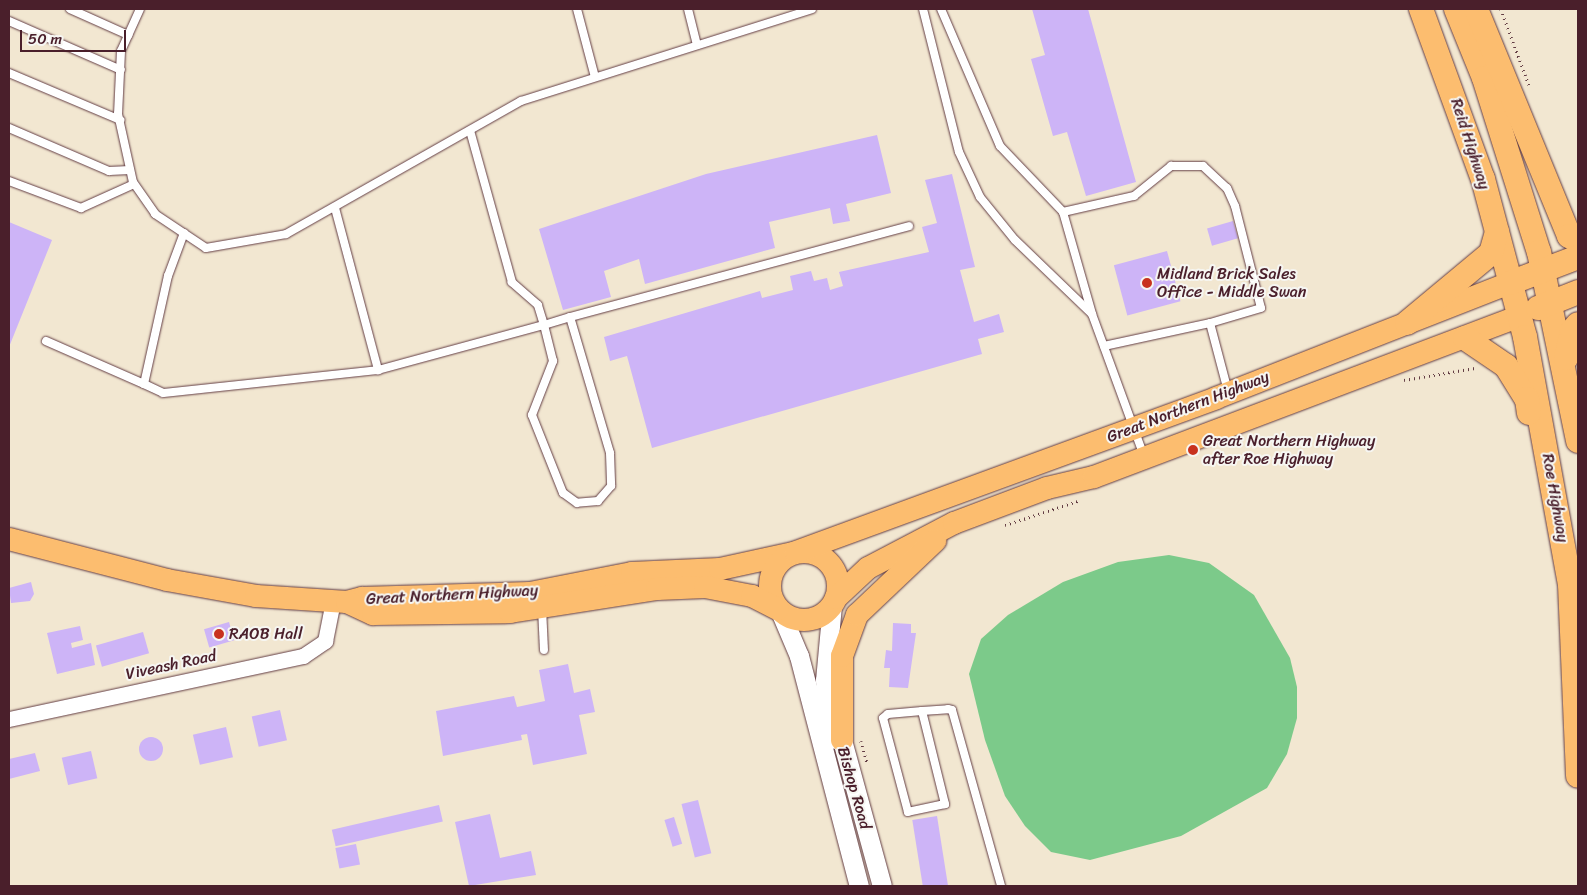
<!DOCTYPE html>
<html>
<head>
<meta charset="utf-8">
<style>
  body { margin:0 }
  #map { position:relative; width:1587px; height:895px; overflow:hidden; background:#f2e7d1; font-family:Sriracha,sans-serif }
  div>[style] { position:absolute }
  .green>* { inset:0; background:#7cca8a }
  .building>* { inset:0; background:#cdb4f7; transform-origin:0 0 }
  .round { border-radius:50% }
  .path>* { height:2.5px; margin-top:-1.25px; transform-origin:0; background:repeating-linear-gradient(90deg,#633d44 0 1px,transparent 0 5px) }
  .roads { filter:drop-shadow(0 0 1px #633d44) drop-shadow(0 0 1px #633d44) }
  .service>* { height:8px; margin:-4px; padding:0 4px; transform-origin:4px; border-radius:4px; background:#fff }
  .minor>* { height:15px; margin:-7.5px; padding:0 7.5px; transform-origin:7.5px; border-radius:7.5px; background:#fff }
  .tertiary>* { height:19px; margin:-9.5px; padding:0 9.5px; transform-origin:9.5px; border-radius:9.5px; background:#fff }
  .primary>* { height:22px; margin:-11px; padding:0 11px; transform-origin:11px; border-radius:11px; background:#fcbd6f }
  .primary>.ring { margin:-11px; padding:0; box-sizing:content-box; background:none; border:22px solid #fcbd6f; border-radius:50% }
  .trunk>* { height:24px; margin:-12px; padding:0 12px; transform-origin:12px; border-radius:12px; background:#fcbd6f }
  .dots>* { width:14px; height:14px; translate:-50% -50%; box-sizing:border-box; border:2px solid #f6f6f2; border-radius:50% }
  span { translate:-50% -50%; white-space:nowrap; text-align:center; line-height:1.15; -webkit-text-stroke:4px #f6f6f2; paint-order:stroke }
  .street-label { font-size:16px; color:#4a1f2b }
  .poi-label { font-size:16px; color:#4a1f2b }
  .left { translate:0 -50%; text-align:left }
  .frame { position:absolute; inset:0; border:10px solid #4a1f2b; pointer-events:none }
  .scale { position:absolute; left:20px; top:30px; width:106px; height:22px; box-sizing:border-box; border:2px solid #4a1f2b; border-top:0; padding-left:6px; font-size:15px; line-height:18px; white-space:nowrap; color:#4a1f2b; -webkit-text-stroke:4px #f6f6f2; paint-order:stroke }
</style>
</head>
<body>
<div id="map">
  <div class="green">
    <div style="clip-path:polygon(1169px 555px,1209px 563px,1254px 595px,1290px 658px,1297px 687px,1297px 718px,1287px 754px,1267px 788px,1181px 836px,1090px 860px,1051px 852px,1025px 826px,1005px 796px,985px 740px,969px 674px,981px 639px,1008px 615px,1063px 582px,1118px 562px)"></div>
  </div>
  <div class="building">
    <div style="clip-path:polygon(1032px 9px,1088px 9px,1136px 182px,1086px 196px,1067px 132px,1053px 136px,1031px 59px,1045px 55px)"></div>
    <div style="clip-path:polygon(877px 135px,891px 193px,846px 204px,850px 221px,833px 224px,830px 208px,769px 222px,775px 248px,645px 284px,639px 259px,604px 271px,611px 297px,563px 310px,539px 229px,706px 174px)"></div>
    <div style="clip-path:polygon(952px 174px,975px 267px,960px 270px,974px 322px,999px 314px,1004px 332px,978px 339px,982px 354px,652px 448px,627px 356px,610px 361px,604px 337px,760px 291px,762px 298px,793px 290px,790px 276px,811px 271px,814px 281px,827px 278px,830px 290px,843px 286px,839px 272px,929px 252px,922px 227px,937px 223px,925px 180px)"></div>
    <div style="left:1233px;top:221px;width:18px;height:27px;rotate:74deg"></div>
    <div style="clip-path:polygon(9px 222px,52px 240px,9px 347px)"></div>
    <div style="left:1167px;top:251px;width:52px;height:55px;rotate:75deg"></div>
    <div style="clip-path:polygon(31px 582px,34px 594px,30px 601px,11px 603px,9px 588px)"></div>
    <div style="left:229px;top:622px;width:19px;height:26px;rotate:74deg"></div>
    <div style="clip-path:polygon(893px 623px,911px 624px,911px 633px,916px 633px,908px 688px,889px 687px,890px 668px,884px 668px,886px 650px,892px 651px)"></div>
    <div style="clip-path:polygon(80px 626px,83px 640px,71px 643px,72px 648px,91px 643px,95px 665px,57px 674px,47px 633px)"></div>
    <div style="left:143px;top:632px;width:22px;height:49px;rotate:74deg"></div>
    <div style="clip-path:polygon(568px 664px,574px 693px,590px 689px,595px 712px,579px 715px,587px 754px,533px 765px,527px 734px,521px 735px,522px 740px,443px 756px,436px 711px,514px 696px,517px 707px,545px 701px,539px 670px)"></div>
    <div style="left:280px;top:710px;width:31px;height:29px;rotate:77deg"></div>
    <div style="left:226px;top:727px;width:31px;height:34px;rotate:77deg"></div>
    <div class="round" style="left:139px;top:737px;width:24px;height:24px"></div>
    <div style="left:91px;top:751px;width:28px;height:30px;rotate:77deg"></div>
    <div style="clip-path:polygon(35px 753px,40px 771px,9px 779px,9px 759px)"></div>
    <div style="left:698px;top:800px;width:55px;height:17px;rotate:76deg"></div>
    <div style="left:439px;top:805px;width:17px;height:110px;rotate:77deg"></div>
    <div style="clip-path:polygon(490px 814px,500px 858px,531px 851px,536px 875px,469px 886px,455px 822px)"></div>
    <div style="left:937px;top:816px;width:71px;height:25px;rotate:81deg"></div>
    <div style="left:674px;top:817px;width:28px;height:10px;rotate:73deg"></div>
    <div style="left:356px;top:844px;width:21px;height:21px;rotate:79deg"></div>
  </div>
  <div class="path">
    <div style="left:1501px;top:9px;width:81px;rotate:69.8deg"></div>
    <div style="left:1404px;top:380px;width:72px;rotate:-9.6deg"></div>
    <div style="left:1005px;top:525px;width:77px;rotate:-18.2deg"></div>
    <div style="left:861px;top:741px;width:22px;rotate:74deg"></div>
  </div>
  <div class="roads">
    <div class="service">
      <div style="left:70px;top:9px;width:64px;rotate:24.1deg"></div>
      <div style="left:140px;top:9px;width:46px;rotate:114.3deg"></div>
      <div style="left:121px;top:51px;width:63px;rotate:92.7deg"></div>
      <div style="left:118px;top:114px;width:70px;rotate:77.6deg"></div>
      <div style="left:133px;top:182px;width:39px;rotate:55deg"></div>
      <div style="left:155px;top:214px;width:61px;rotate:33.7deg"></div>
      <div style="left:206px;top:248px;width:81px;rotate:-9.9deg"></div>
      <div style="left:286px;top:234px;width:270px;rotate:-29.5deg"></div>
      <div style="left:521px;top:101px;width:305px;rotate:-17.5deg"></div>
      <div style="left:577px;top:9px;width:70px;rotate:75.2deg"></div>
      <div style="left:688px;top:9px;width:37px;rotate:76deg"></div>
      <div style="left:923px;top:9px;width:147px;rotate:75.9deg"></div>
      <div style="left:959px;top:152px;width:50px;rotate:65deg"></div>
      <div style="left:980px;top:197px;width:55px;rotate:50.9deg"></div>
      <div style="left:1015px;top:240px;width:107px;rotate:43.9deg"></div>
      <div style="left:941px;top:9px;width:149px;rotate:66.7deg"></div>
      <div style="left:1000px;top:146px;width:91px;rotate:46.3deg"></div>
      <div style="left:1063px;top:212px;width:106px;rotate:74.1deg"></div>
      <div style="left:1092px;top:314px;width:151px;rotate:69.9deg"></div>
      <div style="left:9px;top:21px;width:122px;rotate:23.6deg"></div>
      <div style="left:9px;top:73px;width:121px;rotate:22.9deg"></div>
      <div style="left:9px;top:128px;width:109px;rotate:23.3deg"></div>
      <div style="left:109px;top:171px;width:21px;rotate:-3deg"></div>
      <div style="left:9px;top:181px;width:77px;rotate:20.6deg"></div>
      <div style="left:81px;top:208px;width:58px;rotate:-24.4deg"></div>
      <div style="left:335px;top:208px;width:168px;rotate:75.1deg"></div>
      <div style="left:378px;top:370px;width:172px;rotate:-15.2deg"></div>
      <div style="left:544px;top:325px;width:21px;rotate:-107deg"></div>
      <div style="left:538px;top:305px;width:35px;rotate:-139deg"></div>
      <div style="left:512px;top:282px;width:157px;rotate:-105.5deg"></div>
      <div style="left:1063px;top:212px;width:73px;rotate:-12.7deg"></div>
      <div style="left:1134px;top:196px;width:48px;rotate:-39deg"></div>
      <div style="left:1171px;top:166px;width:32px"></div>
      <div style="left:1203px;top:166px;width:33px;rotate:43deg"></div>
      <div style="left:1227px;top:188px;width:20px;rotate:66deg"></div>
      <div style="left:1235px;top:206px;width:105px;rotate:75.7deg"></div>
      <div style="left:1261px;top:308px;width:53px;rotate:163.6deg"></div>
      <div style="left:570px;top:317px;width:142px;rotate:73.6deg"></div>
      <div style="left:610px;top:453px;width:33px;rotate:88deg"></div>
      <div style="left:611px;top:486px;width:20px;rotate:131deg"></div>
      <div style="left:598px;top:501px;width:21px;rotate:175deg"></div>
      <div style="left:577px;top:503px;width:17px;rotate:-144deg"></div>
      <div style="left:563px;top:493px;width:84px;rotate:-111.7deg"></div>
      <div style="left:532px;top:415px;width:58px;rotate:-68.7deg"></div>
      <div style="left:553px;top:361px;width:37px;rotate:-104deg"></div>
      <div style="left:544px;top:325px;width:27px;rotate:-17deg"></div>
      <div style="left:570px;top:317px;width:351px;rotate:-15deg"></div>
      <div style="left:46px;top:341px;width:107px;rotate:23.7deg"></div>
      <div style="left:144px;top:384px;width:111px;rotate:-77.5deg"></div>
      <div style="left:168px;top:276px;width:46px;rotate:-69.6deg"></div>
      <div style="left:1104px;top:346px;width:108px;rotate:-12.2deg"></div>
      <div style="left:1210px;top:323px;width:70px;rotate:75.2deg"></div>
      <div style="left:144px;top:384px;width:21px;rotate:25deg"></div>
      <div style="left:163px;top:393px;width:216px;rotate:-6.1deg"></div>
      <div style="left:542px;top:608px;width:42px;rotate:87.3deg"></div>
      <div style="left:922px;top:711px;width:96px;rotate:76.1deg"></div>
      <div style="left:945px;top:804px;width:38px;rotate:168deg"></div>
      <div style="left:908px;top:812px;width:97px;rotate:-104.9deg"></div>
      <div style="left:883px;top:718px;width:6px;rotate:-39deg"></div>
      <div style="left:888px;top:714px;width:34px;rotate:-5deg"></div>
      <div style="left:922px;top:711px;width:26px;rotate:-4deg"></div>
      <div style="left:948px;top:709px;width:4px;rotate:14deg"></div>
      <div style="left:952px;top:710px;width:183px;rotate:74.4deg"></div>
    </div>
    <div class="minor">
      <div style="left:9px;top:719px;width:301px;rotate:-12.1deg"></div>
      <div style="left:303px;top:656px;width:27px;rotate:-34deg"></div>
      <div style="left:325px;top:641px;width:41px;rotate:-78.7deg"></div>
    </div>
    <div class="tertiary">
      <div style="left:832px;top:605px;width:75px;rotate:95.3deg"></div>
      <div style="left:825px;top:680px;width:37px;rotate:85deg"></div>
      <div style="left:828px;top:717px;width:22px;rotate:77deg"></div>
      <div style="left:833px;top:738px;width:9px;rotate:13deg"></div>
      <div style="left:842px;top:740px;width:151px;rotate:74.7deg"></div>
      <div style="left:780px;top:611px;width:49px;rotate:67.1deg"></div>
      <div style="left:799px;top:656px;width:238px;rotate:75.4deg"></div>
    </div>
    <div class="primary">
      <div style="left:9px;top:539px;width:163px;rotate:14.5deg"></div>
      <div style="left:167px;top:580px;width:90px;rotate:10.2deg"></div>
      <div style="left:256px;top:596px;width:91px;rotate:3.8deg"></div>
      <div style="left:347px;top:602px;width:16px;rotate:-15deg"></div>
      <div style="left:362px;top:598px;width:168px;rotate:-1.7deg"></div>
      <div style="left:530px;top:593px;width:104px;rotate:-11.1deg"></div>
      <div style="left:632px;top:573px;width:88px;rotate:-2.6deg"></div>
      <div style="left:720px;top:569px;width:75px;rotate:-12.4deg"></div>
      <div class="ring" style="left:770px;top:552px;width:46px;height:46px"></div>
      <div style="left:796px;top:552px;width:447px;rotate:-20.1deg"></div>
      <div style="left:1216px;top:398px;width:316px;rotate:-21.4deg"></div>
      <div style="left:836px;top:598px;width:44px;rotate:-43.2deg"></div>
      <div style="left:868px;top:568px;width:97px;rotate:-27.6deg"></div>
      <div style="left:954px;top:523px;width:99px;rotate:-20.6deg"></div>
      <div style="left:1047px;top:488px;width:48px;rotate:-13.2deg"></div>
      <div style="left:1094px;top:477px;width:455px;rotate:-20.7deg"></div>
      <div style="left:347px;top:602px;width:29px;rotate:25deg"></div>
      <div style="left:373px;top:614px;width:137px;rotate:-0.8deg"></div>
      <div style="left:510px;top:612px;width:149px;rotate:-8.9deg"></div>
      <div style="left:657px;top:589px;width:48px;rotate:-2.4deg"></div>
      <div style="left:705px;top:587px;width:48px;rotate:10.8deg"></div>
      <div style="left:752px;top:596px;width:29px;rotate:27deg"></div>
      <div style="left:842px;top:740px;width:84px;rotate:-90deg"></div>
      <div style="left:842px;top:656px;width:44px;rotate:-69.9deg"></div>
      <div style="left:857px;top:615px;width:108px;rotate:-43.5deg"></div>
    </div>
    <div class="trunk">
      <div style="left:1421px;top:9px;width:181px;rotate:70deg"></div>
      <div style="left:1483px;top:179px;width:163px;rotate:75.1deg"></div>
      <div style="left:1525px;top:337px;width:251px;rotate:79.7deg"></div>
      <div style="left:1570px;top:584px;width:192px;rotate:87.6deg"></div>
      <div style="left:1456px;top:9px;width:74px;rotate:67.9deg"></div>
      <div style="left:1484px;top:78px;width:182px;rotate:72.5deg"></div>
      <div style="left:1539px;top:252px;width:193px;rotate:78.3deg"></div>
      <div style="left:1476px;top:9px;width:245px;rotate:67.7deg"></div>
      <div style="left:1569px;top:236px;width:10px;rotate:29deg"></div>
      <div style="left:1510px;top:283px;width:73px;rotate:-20.9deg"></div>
      <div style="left:1538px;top:308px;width:43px;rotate:-21.8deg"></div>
      <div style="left:1407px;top:323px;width:109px;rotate:-39.8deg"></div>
      <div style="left:1491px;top:253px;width:22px;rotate:-74deg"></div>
      <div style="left:1465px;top:338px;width:50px;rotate:34.3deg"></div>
      <div style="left:1506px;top:366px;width:39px;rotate:58deg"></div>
      <div style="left:1527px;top:399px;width:14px;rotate:82deg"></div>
      <div style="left:1566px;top:358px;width:28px;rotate:-77deg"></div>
      <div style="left:1572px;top:331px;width:9px;rotate:-49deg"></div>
    </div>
  </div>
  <div class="dots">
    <div style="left:1147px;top:283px;background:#c8321e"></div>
    <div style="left:1193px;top:450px;background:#c8321e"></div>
    <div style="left:219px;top:634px;background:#c8321e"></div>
  </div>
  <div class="street-label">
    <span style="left:1470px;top:144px;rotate:72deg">Reid Highway</span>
    <span style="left:1188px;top:407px;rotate:-21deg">Great Northern Highway</span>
    <span style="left:1555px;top:498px;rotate:80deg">Roe Highway</span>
    <span style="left:452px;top:595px;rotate:-3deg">Great Northern Highway</span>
    <span style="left:171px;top:665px;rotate:-12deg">Viveash Road</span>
    <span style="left:854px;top:788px;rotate:74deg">Bishop Road</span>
  </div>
  <div class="poi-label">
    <span class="left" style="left:1157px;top:283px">Midland Brick Sales<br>Office - Middle Swan</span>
    <span class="left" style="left:1203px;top:450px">Great Northern Highway<br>after Roe Highway</span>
    <span class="left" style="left:229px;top:634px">RAOB Hall</span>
  </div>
  <div class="frame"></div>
  <div class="scale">50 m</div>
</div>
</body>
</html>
